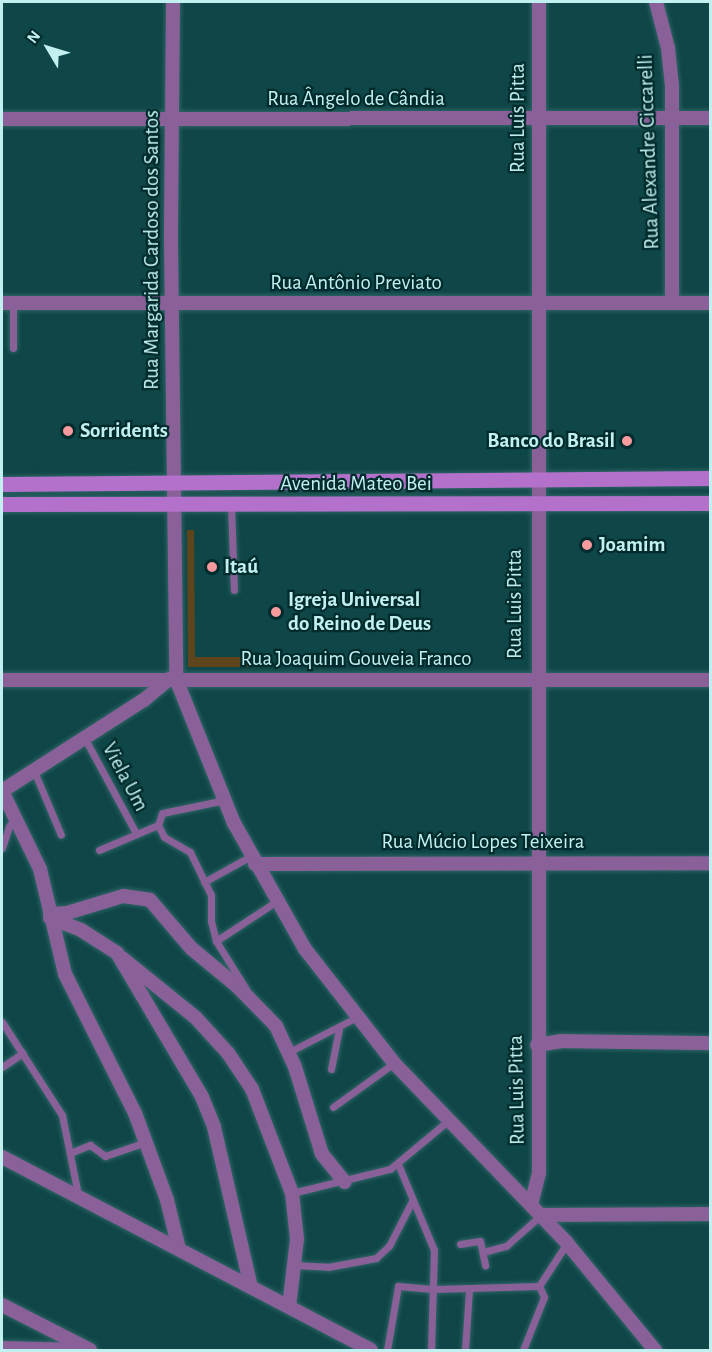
<!DOCTYPE html>
<html>
<head>
<meta charset="utf-8">
<style>
  body { margin:0 }
  #map { position:relative; width:712px; height:1352px; overflow:hidden; background:#0f4647; font-family:"Alegreya Sans",sans-serif }
  div>[style] { position:absolute }
  .green>* { inset:0; background:#5e451c }
  .roads { filter:drop-shadow(0 0 2px #2f6465) drop-shadow(0 0 2px #2f6465) }
  .lane>* { height:7px; margin:-3.5px; padding:0 3.5px; transform-origin:3.5px; border-radius:3.5px; background:#8a6098 }
  .street>* { height:14px; margin:-7px; padding:0 7px; transform-origin:7px; border-radius:7px; background:#8a6098 }
  .secondary>* { height:15px; margin:-7.5px; padding:0 7.5px; transform-origin:7.5px; border-radius:7.5px; background:#b471cb }
  .dots>* { width:16px; height:16px; translate:-50% -50%; box-sizing:border-box; border:3px solid #002b2c; border-radius:50% }
  span { translate:-50% -50%; white-space:nowrap; text-align:center; line-height:1.15; -webkit-text-stroke:4.5px #002b2c; paint-order:stroke }
  .street-label { font-size:21px; color:#c2efef }
  .poi-label { font-size:21px; color:#c2efef; font-weight:700 }
  .left { translate:0 -50%; text-align:left }
  .right { translate:-100% -50%; text-align:right }
  .frame { position:absolute; inset:0; border:3px solid #c2efef; pointer-events:none }
  .north { position:absolute; left:18px; top:18px; width:60px; height:60px; -webkit-text-stroke:4px #002b2c; paint-order:stroke; rotate:308deg; font-size:16px; font-weight:700; line-height:24px; text-align:center; color:#c2efef }
  .north::after { content:''; display:block; margin:auto; width:21px; height:27px; background:#c2efef; clip-path:polygon(50% 0,100% 100%,50% 72%,0 100%) }
</style>
</head>
<body>
<div id="map">
  <div class="green">
    <div style="clip-path:polygon(187px 530px,194px 530px,195px 657px,253px 657px,253px 667px,188px 667px)"></div>
  </div>
  <div class="roads">
    <div class="lane">
      <div style="left:13px;top:348px;width:45px;rotate:-90deg"></div>
      <div style="left:231px;top:505px;width:85px;rotate:88deg"></div>
      <div style="left:84px;top:737px;width:109px;rotate:61.6deg"></div>
      <div style="left:34px;top:771px;width:69px;rotate:67.1deg"></div>
      <div style="left:225px;top:800px;width:64px;rotate:168.3deg"></div>
      <div style="left:162px;top:813px;width:13px;rotate:108deg"></div>
      <div style="left:158px;top:825px;width:13px;rotate:63deg"></div>
      <div style="left:164px;top:837px;width:30px;rotate:30deg"></div>
      <div style="left:190px;top:852px;width:48px;rotate:64deg"></div>
      <div style="left:211px;top:895px;width:26px;rotate:90deg"></div>
      <div style="left:211px;top:921px;width:21px;rotate:76deg"></div>
      <div style="left:216px;top:941px;width:57px;rotate:58deg"></div>
      <div style="left:2px;top:848px;width:23px;rotate:-72deg"></div>
      <div style="left:9px;top:826px;width:9px;rotate:-49deg"></div>
      <div style="left:99px;top:850px;width:64px;rotate:-23deg"></div>
      <div style="left:204px;top:882px;width:54px;rotate:-29deg"></div>
      <div style="left:216px;top:941px;width:73px;rotate:-33.3deg"></div>
      <div style="left:2px;top:1022px;width:111px;rotate:57.2deg"></div>
      <div style="left:62px;top:1115px;width:81px;rotate:78.6deg"></div>
      <div style="left:289px;top:1052px;width:76px;rotate:-27.2deg"></div>
      <div style="left:2px;top:1067px;width:25px;rotate:-34deg"></div>
      <div style="left:331px;top:1069px;width:41px;rotate:-78.7deg"></div>
      <div style="left:333px;top:1107px;width:75px;rotate:-35.8deg"></div>
      <div style="left:70px;top:1153px;width:22px;rotate:-22deg"></div>
      <div style="left:90px;top:1145px;width:19px;rotate:36deg"></div>
      <div style="left:105px;top:1156px;width:43px;rotate:-18.9deg"></div>
      <div style="left:398px;top:1164px;width:93px;rotate:67.3deg"></div>
      <div style="left:434px;top:1250px;width:100px;rotate:91.7deg"></div>
      <div style="left:292px;top:1193px;width:101px;rotate:-13.8deg"></div>
      <div style="left:390px;top:1169px;width:77px;rotate:-39.7deg"></div>
      <div style="left:460px;top:1244px;width:20px;rotate:-9deg"></div>
      <div style="left:480px;top:1241px;width:25px;rotate:78deg"></div>
      <div style="left:483px;top:1252px;width:24px;rotate:-15deg"></div>
      <div style="left:506px;top:1246px;width:47px;rotate:-41.5deg"></div>
      <div style="left:294px;top:1265px;width:34px;rotate:3deg"></div>
      <div style="left:328px;top:1267px;width:49px;rotate:-10.6deg"></div>
      <div style="left:376px;top:1258px;width:18px;rotate:-43deg"></div>
      <div style="left:389px;top:1246px;width:51px;rotate:-62.9deg"></div>
      <div style="left:387px;top:1350px;width:65px;rotate:-80.2deg"></div>
      <div style="left:398px;top:1286px;width:37px;rotate:5deg"></div>
      <div style="left:435px;top:1289px;width:104px;rotate:-1.7deg"></div>
      <div style="left:539px;top:1286px;width:51px;rotate:-56.9deg"></div>
      <div style="left:465px;top:1350px;width:61px;rotate:-86.2deg"></div>
      <div style="left:523px;top:1350px;width:57px;rotate:-68.4deg"></div>
      <div style="left:544px;top:1297px;width:12px;rotate:-114deg"></div>
    </div>
    <div class="street">
      <div style="left:173px;top:2px;width:239px;rotate:90.5deg"></div>
      <div style="left:171px;top:241px;width:438px;rotate:89.3deg"></div>
      <div style="left:176px;top:679px;width:155px;rotate:68.1deg"></div>
      <div style="left:234px;top:823px;width:145px;rotate:60.6deg"></div>
      <div style="left:305px;top:949px;width:145px;rotate:52deg"></div>
      <div style="left:394px;top:1063px;width:250px;rotate:46.1deg"></div>
      <div style="left:567px;top:1243px;width:139px;rotate:50.6deg"></div>
      <div style="left:656px;top:2px;width:48px;rotate:75.4deg"></div>
      <div style="left:668px;top:48px;width:36px;rotate:84deg"></div>
      <div style="left:672px;top:84px;width:218px;rotate:90deg"></div>
      <div style="left:2px;top:119px;width:708px;rotate:-0.08deg"></div>
      <div style="left:2px;top:303px;width:708px"></div>
      <div style="left:2px;top:680px;width:708px"></div>
      <div style="left:2px;top:791px;width:87px;rotate:64deg"></div>
      <div style="left:40px;top:869px;width:108px;rotate:76.6deg"></div>
      <div style="left:65px;top:974px;width:156px;rotate:63.3deg"></div>
      <div style="left:135px;top:1113px;width:93px;rotate:69.8deg"></div>
      <div style="left:167px;top:1200px;width:50px;rotate:76.2deg"></div>
      <div style="left:2px;top:791px;width:169px;rotate:-32.7deg"></div>
      <div style="left:144px;top:700px;width:33px;rotate:-40deg"></div>
      <div style="left:255px;top:864px;width:455px;rotate:-0.1deg"></div>
      <div style="left:50px;top:914px;width:17px;rotate:-3deg"></div>
      <div style="left:67px;top:913px;width:59px;rotate:-16.9deg"></div>
      <div style="left:123px;top:896px;width:27px;rotate:8deg"></div>
      <div style="left:150px;top:900px;width:63px;rotate:49.5deg"></div>
      <div style="left:191px;top:948px;width:61px;rotate:39.7deg"></div>
      <div style="left:238px;top:987px;width:54px;rotate:45.7deg"></div>
      <div style="left:276px;top:1026px;width:45px;rotate:65.1deg"></div>
      <div style="left:295px;top:1067px;width:91px;rotate:72.8deg"></div>
      <div style="left:322px;top:1154px;width:36px;rotate:51deg"></div>
      <div style="left:50px;top:918px;width:33px;rotate:21deg"></div>
      <div style="left:81px;top:930px;width:43px;rotate:32.6deg"></div>
      <div style="left:117px;top:953px;width:167px;rotate:59.4deg"></div>
      <div style="left:202px;top:1097px;width:32px;rotate:68deg"></div>
      <div style="left:214px;top:1127px;width:164px;rotate:77deg"></div>
      <div style="left:122px;top:958px;width:95px;rotate:39deg"></div>
      <div style="left:196px;top:1018px;width:47px;rotate:47.6deg"></div>
      <div style="left:228px;top:1053px;width:43px;rotate:56.3deg"></div>
      <div style="left:252px;top:1089px;width:111px;rotate:69deg"></div>
      <div style="left:292px;top:1193px;width:46px;rotate:83.8deg"></div>
      <div style="left:297px;top:1239px;width:68px;rotate:96.7deg"></div>
      <div style="left:537px;top:1045px;width:24px;rotate:-9deg"></div>
      <div style="left:561px;top:1041px;width:149px;rotate:0.8deg"></div>
      <div style="left:2px;top:1157px;width:416px;rotate:27.6deg"></div>
      <div style="left:531px;top:1205px;width:33px;rotate:-76deg"></div>
      <div style="left:539px;top:1173px;width:1171px;rotate:-90deg"></div>
      <div style="left:541px;top:1215px;width:169px;rotate:-0.3deg"></div>
      <div style="left:2px;top:1305px;width:99px;rotate:27.1deg"></div>
      <div style="left:2px;top:1348px;width:81px;rotate:1.4deg"></div>
    </div>
    <div class="secondary">
      <div style="left:2px;top:484px;width:708px;rotate:-0.49deg"></div>
      <div style="left:2px;top:504px;width:708px;rotate:-0.08deg"></div>
    </div>
  </div>
  <div class="dots">
    <div style="left:68px;top:431px;background:#f59b9e"></div>
    <div style="left:627px;top:441px;background:#f59b9e"></div>
    <div style="left:587px;top:545px;background:#f59b9e"></div>
    <div style="left:212px;top:567px;background:#f59b9e"></div>
    <div style="left:276px;top:612px;background:#f59b9e"></div>
  </div>
  <div class="street-label">
    <span style="left:356px;top:99px">Rua Ângelo de Cândia</span>
    <span style="left:518px;top:118px;rotate:-90deg">Rua Luis Pitta</span>
    <span style="left:649px;top:152px;rotate:-92deg">Rua Alexandre Ciccarelli</span>
    <span style="left:152px;top:250px;rotate:-90deg">Rua Margarida Cardoso dos Santos</span>
    <span style="left:356px;top:283px">Rua Antônio Previato</span>
    <span style="left:356px;top:484px">Avenida Mateo Bei</span>
    <span style="left:515px;top:604px;rotate:-90deg">Rua Luis Pitta</span>
    <span style="left:356px;top:659px">Rua Joaquim Gouveia Franco</span>
    <span style="left:125px;top:777px;rotate:62deg">Viela Um</span>
    <span style="left:483px;top:842px">Rua Múcio Lopes Teixeira</span>
    <span style="left:517px;top:1090px;rotate:-91deg">Rua Luis Pitta</span>
  </div>
  <div class="poi-label">
    <span class="left" style="left:80px;top:431px">Sorridents</span>
    <span class="right" style="left:615px;top:441px">Banco do Brasil</span>
    <span class="left" style="left:599px;top:545px">Joamim</span>
    <span class="left" style="left:224px;top:567px">Itaú</span>
    <span class="left" style="left:288px;top:612px">Igreja Universal<br>do Reino de Deus</span>
  </div>
  <div class="frame"></div>
  <div class="north">N</div>
</div>
</body>
</html>
